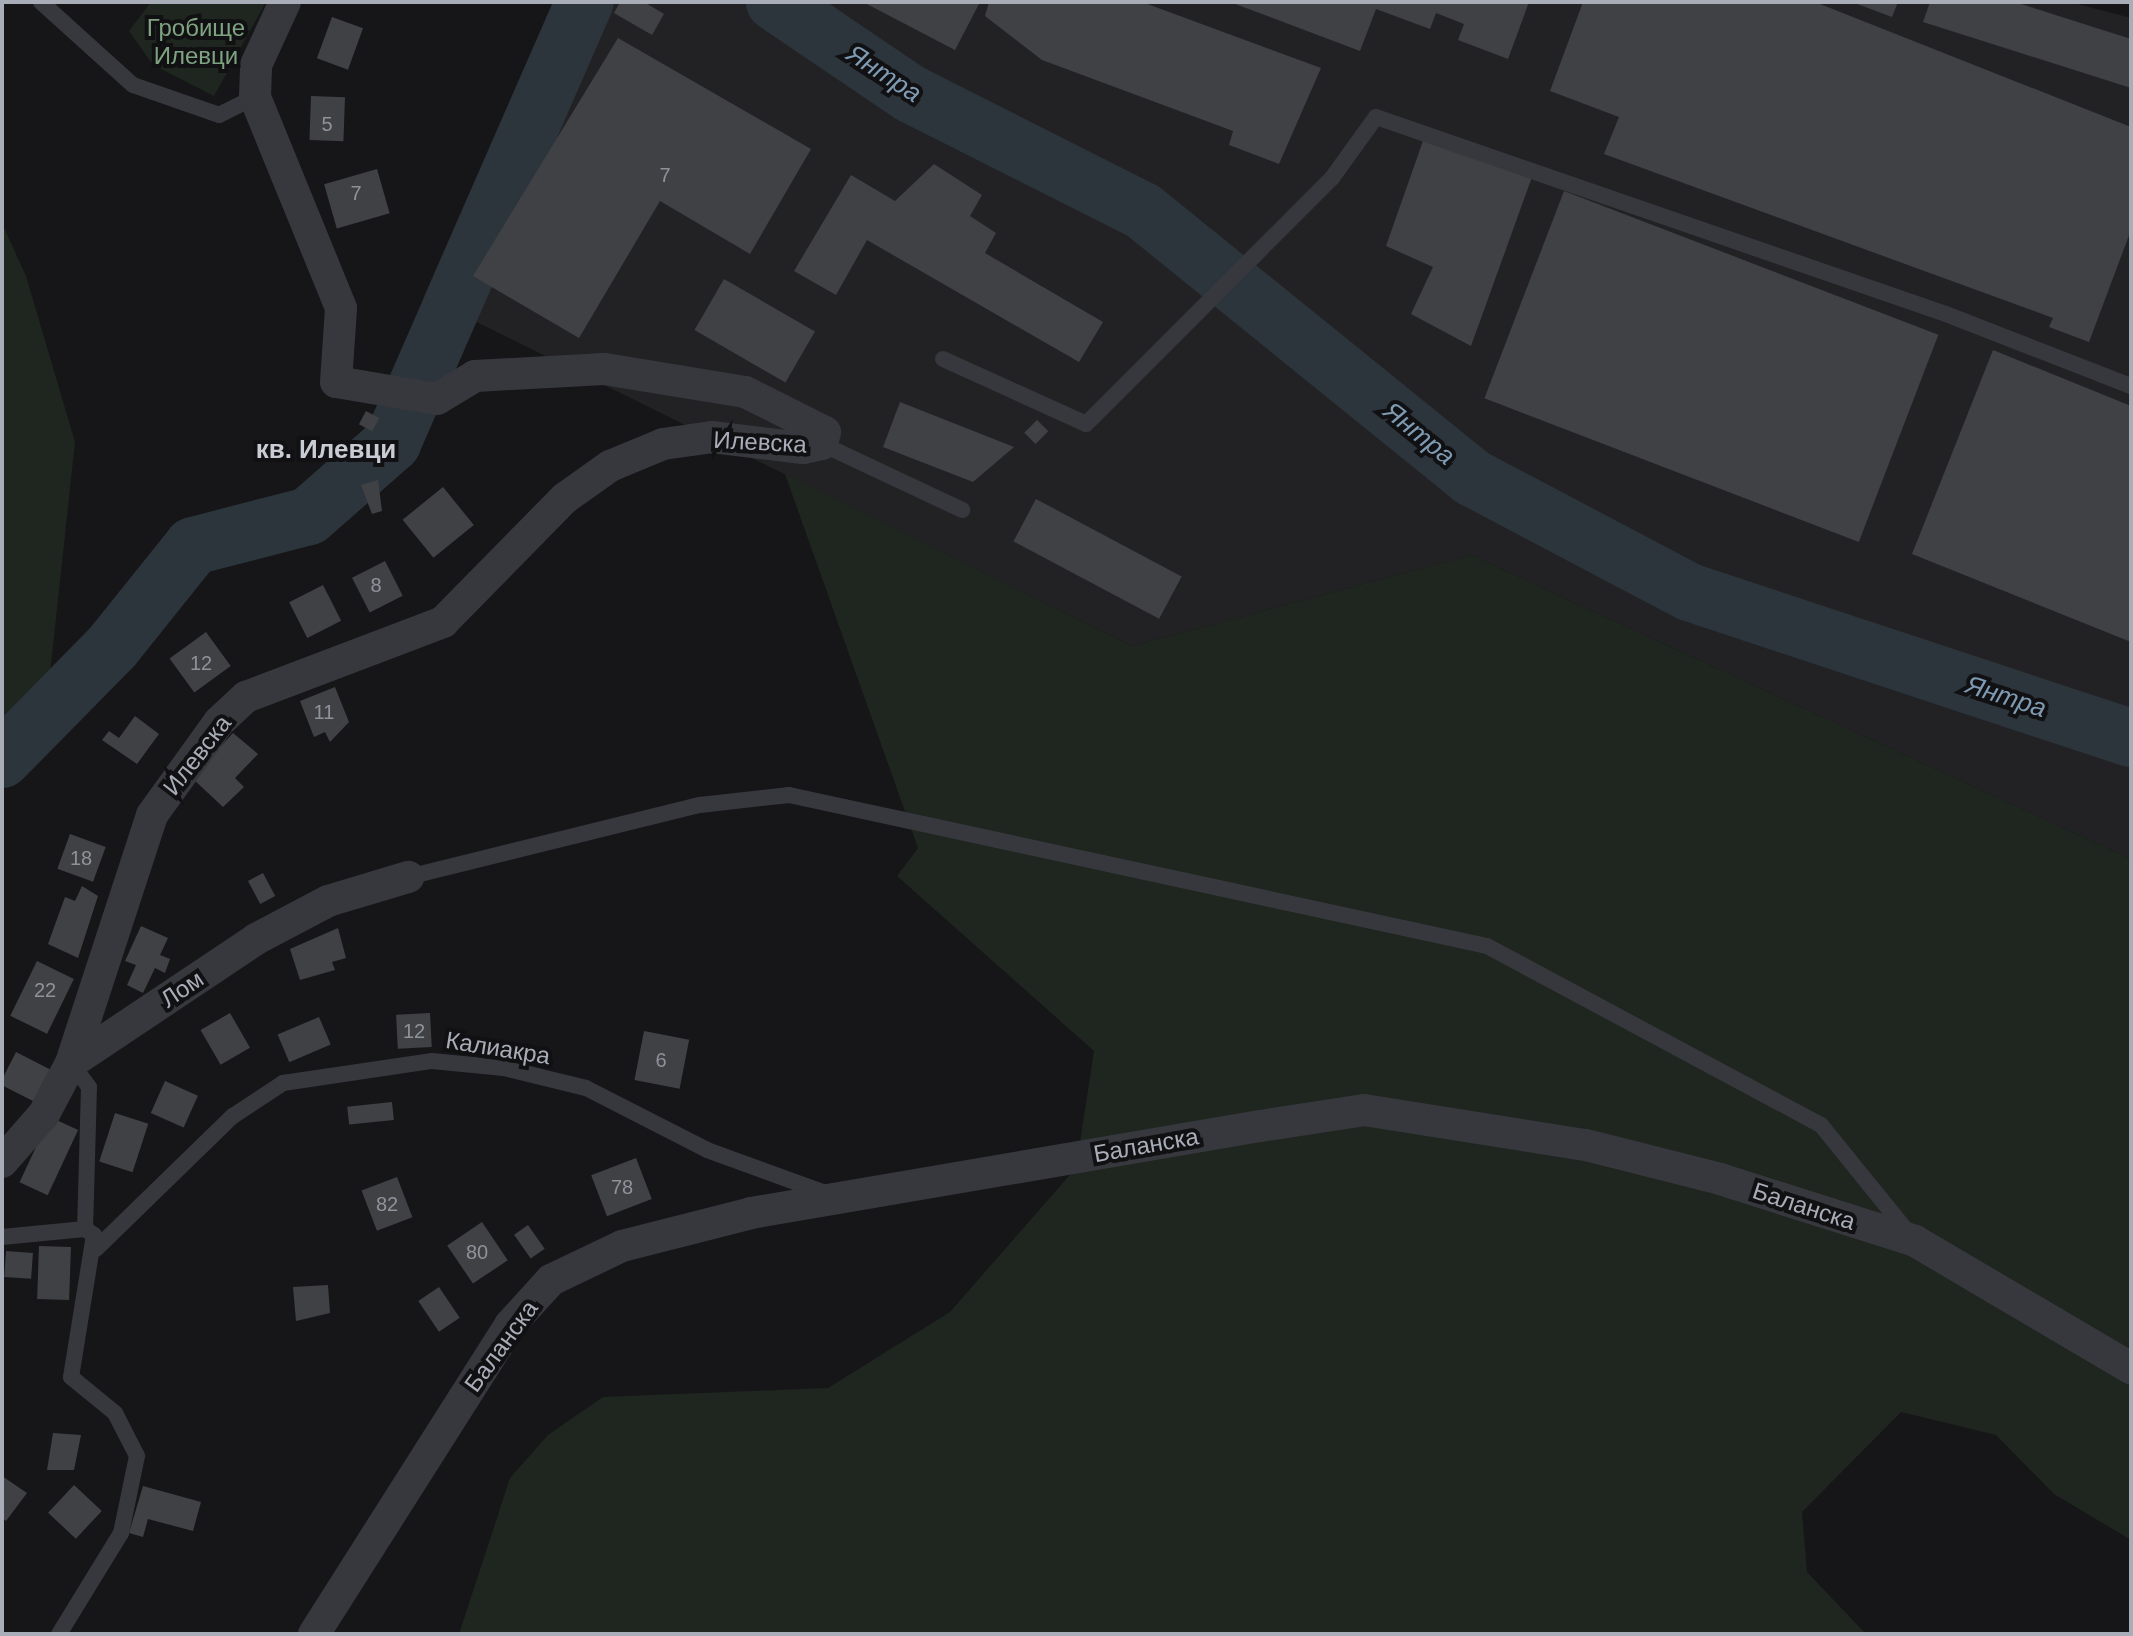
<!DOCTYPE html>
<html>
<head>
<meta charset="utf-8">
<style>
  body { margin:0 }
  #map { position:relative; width:2133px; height:1636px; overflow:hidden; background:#161618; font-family:Arial,sans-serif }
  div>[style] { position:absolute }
  .built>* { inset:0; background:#222225 }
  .green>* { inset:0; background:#1e261f }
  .river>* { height:58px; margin:-29px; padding:0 29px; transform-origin:29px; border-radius:29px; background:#2c353c }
  .building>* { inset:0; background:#404145; transform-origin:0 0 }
  .service>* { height:16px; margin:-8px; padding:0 8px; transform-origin:8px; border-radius:8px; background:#37383d }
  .minor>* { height:32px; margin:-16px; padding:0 16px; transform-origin:16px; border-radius:16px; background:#37383d }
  span { translate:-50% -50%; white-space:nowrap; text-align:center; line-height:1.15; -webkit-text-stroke:8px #111113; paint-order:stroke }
  .number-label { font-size:20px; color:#8e929b }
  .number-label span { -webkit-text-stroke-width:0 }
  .park-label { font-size:24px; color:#7fa381 }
  .street-label { font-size:24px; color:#a8adb8 }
  .water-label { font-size:26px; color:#7f9bb3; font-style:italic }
  .neighbourhood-label { font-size:26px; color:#c9ccd4; font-weight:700 }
  .frame { position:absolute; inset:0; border:4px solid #a8adb8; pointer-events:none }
</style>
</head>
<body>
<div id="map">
  <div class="built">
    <div style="clip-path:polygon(553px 2px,2070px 2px,2131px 18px,2131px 859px,1471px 555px,1132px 646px,424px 296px)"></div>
  </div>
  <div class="green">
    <div style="clip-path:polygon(151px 2px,266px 2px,214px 96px,153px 65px,129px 31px)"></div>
    <div style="clip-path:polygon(2px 223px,26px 276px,75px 442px,49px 683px,2px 780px)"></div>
    <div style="clip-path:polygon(785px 474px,1132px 646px,1471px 555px,2131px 859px,2131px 1540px,2054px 1494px,1996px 1435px,1901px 1412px,1802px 1512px,1807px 1572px,1866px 1634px,459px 1634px,510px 1478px,548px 1435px,603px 1397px,828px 1388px,950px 1312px,1076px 1168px,1094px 1051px,897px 876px,918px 848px)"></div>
  </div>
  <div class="river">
    <div style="left:775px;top:2px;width:164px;rotate:34.1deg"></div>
    <div style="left:911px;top:94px;width:260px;rotate:26.8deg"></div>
    <div style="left:1143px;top:211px;width:424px;rotate:39deg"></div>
    <div style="left:1473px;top:478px;width:244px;rotate:27.8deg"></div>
    <div style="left:1689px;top:592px;width:465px;rotate:18.3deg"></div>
    <div style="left:2px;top:759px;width:158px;rotate:-45.5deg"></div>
    <div style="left:113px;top:646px;width:128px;rotate:-51.3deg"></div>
    <div style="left:193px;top:546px;width:120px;rotate:-14.5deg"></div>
    <div style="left:309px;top:516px;width:111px;rotate:-41.3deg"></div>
    <div style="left:392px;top:443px;width:481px;rotate:-66.4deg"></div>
  </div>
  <div class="building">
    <div style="clip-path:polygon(620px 2px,644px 2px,664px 14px,652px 35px,614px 13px)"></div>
    <div style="clip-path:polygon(863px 2px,980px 2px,955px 50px)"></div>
    <div style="clip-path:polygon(989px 2px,1142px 2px,1321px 68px,1279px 164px,1229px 145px,1233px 131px,1042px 60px,985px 16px)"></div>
    <div style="clip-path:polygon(1230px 2px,1529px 2px,1508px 59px,1458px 40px,1464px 24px,1436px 13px,1430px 29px,1376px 9px,1360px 51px)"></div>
    <div style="clip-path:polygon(1583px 2px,1815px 2px,2131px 127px,2131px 230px,2089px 342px,2049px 327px,2053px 318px,1604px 154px,1619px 117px,1550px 91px)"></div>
    <div style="clip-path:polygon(1852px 2px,1898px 2px,1892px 17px)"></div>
    <div style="clip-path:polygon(1930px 2px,2015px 2px,2131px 39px,2131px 88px,1923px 22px)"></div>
    <div style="left:332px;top:17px;width:33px;height:44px;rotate:20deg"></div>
    <div style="clip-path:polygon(618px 38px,811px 149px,750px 254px,660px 201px,579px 338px,473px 276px)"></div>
    <div style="left:311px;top:96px;width:34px;height:44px;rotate:2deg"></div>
    <div style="clip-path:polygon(1424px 138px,1532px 177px,1471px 346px,1411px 314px,1433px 267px,1386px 246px)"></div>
    <div style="clip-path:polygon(934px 164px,982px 195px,970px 216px,996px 233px,985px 253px,1103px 322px,1079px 362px,867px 240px,836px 295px,794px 271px,851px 175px,895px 201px)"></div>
    <div style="left:377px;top:169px;width:46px;height:55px;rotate:74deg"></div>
    <div style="left:1564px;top:191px;width:401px;height:222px;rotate:21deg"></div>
    <div style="left:724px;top:279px;width:105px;height:59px;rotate:30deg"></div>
    <div style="clip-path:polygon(1993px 350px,2131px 406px,2131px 642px,1912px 554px)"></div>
    <div style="clip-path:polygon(900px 402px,1014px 447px,973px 482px,883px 447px)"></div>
    <div style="left:366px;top:411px;width:15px;height:15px;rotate:28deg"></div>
    <div style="left:1037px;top:420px;width:16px;height:18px;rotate:45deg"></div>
    <div style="clip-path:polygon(378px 480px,382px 511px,372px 514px,361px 485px)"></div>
    <div style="left:443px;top:487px;width:49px;height:52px;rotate:51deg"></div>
    <div style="left:1036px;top:499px;width:165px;height:48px;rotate:28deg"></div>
    <div style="left:385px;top:561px;width:39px;height:37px;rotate:63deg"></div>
    <div style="left:323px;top:585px;width:40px;height:38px;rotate:63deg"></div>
    <div style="left:206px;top:632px;width:42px;height:45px;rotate:54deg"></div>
    <div style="clip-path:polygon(335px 687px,349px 722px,330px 742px,325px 732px,314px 737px,300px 701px)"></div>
    <div style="clip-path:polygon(135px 716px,159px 734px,137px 764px,102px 740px,109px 731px,119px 738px)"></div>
    <div style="clip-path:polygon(233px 733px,258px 754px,235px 778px,244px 787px,223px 807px,192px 778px)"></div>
    <div style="left:70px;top:834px;width:38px;height:37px;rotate:20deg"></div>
    <div style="left:263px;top:873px;width:26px;height:17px;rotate:62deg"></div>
    <div style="clip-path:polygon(82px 886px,98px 896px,78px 958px,48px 944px,65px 897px,75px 901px)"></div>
    <div style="clip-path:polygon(141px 926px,168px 938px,160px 955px,170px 959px,165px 973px,155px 968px,143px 993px,127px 985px,136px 965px,125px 961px)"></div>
    <div style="clip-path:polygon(338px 928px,346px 958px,332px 962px,335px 970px,300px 980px,290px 949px)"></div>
    <div style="left:37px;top:961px;width:41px;height:61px;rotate:26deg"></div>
    <div style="left:230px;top:1013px;width:40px;height:34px;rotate:60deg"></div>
    <div style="left:430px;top:1013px;width:34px;height:34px;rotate:87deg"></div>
    <div style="left:319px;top:1017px;width:30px;height:45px;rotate:67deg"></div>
    <div style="left:644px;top:1031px;width:46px;height:50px;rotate:11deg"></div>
    <div style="left:16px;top:1052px;width:38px;height:36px;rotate:27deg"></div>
    <div style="left:165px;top:1081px;width:36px;height:35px;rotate:24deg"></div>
    <div style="left:392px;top:1102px;width:18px;height:45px;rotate:84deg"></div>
    <div style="left:115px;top:1113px;width:35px;height:51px;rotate:18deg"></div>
    <div style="left:50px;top:1117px;width:31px;height:72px;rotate:25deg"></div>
    <div style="left:636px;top:1158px;width:44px;height:48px;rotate:69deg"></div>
    <div style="left:397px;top:1177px;width:43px;height:38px;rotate:69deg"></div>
    <div style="left:482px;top:1222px;width:46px;height:42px;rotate:56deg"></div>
    <div style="left:528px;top:1225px;width:29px;height:17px;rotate:55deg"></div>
    <div style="left:39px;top:1246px;width:32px;height:53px;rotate:2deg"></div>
    <div style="left:6px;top:1251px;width:27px;height:26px;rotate:4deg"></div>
    <div style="clip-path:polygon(328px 1285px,330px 1313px,296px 1321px,293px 1287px)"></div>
    <div style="left:439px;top:1287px;width:37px;height:25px;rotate:56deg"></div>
    <div style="clip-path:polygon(53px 1433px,81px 1435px,74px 1470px,47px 1470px)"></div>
    <div style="clip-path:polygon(2px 1476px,27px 1493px,6px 1521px,2px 1518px)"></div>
    <div style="left:74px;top:1485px;width:38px;height:38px;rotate:43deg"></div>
    <div style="clip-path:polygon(143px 1486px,201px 1502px,193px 1531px,148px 1519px,143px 1537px,129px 1533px)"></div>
  </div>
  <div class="service">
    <div style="left:41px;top:2px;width:124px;rotate:42.1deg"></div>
    <div style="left:133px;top:85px;width:91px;rotate:19.2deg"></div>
    <div style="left:219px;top:115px;width:40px;rotate:-26.6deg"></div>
    <div style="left:943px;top:359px;width:157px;rotate:24.4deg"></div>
    <div style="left:1086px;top:424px;width:348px;rotate:-45deg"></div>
    <div style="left:1332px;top:178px;width:75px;rotate:-54.2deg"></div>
    <div style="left:1376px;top:117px;width:603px;rotate:19.07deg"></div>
    <div style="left:1946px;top:314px;width:199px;rotate:21.3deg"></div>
    <div style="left:822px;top:444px;width:155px;rotate:25.2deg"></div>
    <div style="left:408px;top:877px;width:301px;rotate:-13.9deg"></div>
    <div style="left:700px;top:805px;width:90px;rotate:-6.4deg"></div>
    <div style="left:789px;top:795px;width:714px;rotate:12.21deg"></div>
    <div style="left:1487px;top:946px;width:379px;rotate:28.2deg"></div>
    <div style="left:1821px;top:1125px;width:143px;rotate:51deg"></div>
    <div style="left:71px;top:1063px;width:30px;rotate:53deg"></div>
    <div style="left:89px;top:1087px;width:142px;rotate:91.6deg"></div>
    <div style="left:2px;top:1237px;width:83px;rotate:-5.5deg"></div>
    <div style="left:85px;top:1229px;width:11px;rotate:34deg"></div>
    <div style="left:94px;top:1235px;width:144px;rotate:99.2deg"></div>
    <div style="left:71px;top:1377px;width:57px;rotate:39.3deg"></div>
    <div style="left:115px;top:1413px;width:48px;rotate:62.9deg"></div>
    <div style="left:137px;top:1456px;width:79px;rotate:101.7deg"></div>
    <div style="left:121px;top:1533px;width:119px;rotate:121.5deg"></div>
    <div style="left:96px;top:1249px;width:191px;rotate:-44.2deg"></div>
    <div style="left:233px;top:1116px;width:60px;rotate:-33.4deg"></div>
    <div style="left:283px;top:1083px;width:151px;rotate:-8.4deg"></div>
    <div style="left:432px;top:1061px;width:72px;rotate:5.6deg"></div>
    <div style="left:504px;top:1068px;width:84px;rotate:13.7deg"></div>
    <div style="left:586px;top:1088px;width:136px;rotate:27.1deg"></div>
    <div style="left:707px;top:1150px;width:129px;rotate:20deg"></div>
  </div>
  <div class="minor">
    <div style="left:71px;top:1063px;width:261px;rotate:-71.9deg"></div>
    <div style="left:152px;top:815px;width:115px;rotate:-54.2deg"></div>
    <div style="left:219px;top:722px;width:37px;rotate:-43deg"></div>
    <div style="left:246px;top:697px;width:211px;rotate:-20.8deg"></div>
    <div style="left:443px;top:622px;width:174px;rotate:-45.5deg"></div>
    <div style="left:565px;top:498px;width:55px;rotate:-35.4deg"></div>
    <div style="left:610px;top:466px;width:57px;rotate:-22.5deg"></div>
    <div style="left:663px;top:444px;width:49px;rotate:-8.1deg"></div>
    <div style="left:712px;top:437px;width:92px;rotate:6.9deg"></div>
    <div style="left:803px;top:448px;width:19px;rotate:-12deg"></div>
    <div style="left:822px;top:444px;width:12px;rotate:-76deg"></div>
    <div style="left:825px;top:432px;width:89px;rotate:-153.4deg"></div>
    <div style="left:745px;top:392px;width:143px;rotate:-170.7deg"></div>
    <div style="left:604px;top:369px;width:129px;rotate:176.9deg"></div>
    <div style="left:475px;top:376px;width:44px;rotate:148.8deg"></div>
    <div style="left:437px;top:399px;width:102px;rotate:-170.4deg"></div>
    <div style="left:336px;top:382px;width:74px;rotate:-86.1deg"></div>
    <div style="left:341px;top:308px;width:228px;rotate:-112.2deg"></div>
    <div style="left:255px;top:97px;width:32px;rotate:-88deg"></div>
    <div style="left:256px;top:65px;width:69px;rotate:-65.3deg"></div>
    <div style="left:2px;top:1162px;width:64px;rotate:-48.8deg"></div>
    <div style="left:44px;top:1114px;width:58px;rotate:-62.1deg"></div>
    <div style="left:71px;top:1063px;width:223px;rotate:-33.8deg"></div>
    <div style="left:256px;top:939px;width:81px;rotate:-27.8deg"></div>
    <div style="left:328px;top:901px;width:84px;rotate:-16.7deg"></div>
    <div style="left:314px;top:1634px;width:366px;rotate:-57.6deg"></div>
    <div style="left:510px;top:1325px;width:61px;rotate:-47.7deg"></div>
    <div style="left:551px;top:1280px;width:79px;rotate:-25.6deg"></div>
    <div style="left:622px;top:1246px;width:133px;rotate:-14.3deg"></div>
    <div style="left:751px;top:1213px;width:516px;rotate:-9.7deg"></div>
    <div style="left:1260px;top:1126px;width:105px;rotate:-8.7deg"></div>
    <div style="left:1364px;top:1110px;width:225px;rotate:9deg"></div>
    <div style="left:1586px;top:1145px;width:138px;rotate:14.2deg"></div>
    <div style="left:1720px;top:1179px;width:205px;rotate:17.6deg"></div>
    <div style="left:1915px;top:1241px;width:251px;rotate:30.5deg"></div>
  </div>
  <div class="number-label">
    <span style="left:327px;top:124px">5</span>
    <span style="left:665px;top:175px">7</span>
    <span style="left:356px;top:193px">7</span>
    <span style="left:376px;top:585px">8</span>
    <span style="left:201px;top:663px">12</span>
    <span style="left:324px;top:712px">11</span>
    <span style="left:81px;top:858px">18</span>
    <span style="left:45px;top:990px">22</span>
    <span style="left:414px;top:1031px">12</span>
    <span style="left:661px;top:1060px">6</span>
    <span style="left:622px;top:1187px">78</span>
    <span style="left:387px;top:1204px">82</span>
    <span style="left:477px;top:1252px">80</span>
  </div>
  <div class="park-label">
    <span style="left:196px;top:42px">Гробище<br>Илевци</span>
  </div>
  <div class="street-label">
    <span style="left:760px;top:442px;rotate:3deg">Илевска</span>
    <span style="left:197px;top:755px;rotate:-52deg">Илевска</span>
    <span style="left:182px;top:989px;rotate:-34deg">Лом</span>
    <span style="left:498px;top:1048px;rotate:9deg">Калиакра</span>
    <span style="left:1146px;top:1145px;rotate:-10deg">Баланска</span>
    <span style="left:1804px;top:1206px;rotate:18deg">Баланска</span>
    <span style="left:501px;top:1346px;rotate:-54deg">Баланска</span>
  </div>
  <div class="water-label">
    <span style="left:884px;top:74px;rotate:33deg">Янтра</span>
    <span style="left:1419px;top:434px;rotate:39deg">Янтра</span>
    <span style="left:2006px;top:697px;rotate:18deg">Янтра</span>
  </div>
  <div class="neighbourhood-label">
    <span style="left:326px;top:450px">кв. Илевци</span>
  </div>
  <div class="frame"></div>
</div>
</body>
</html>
